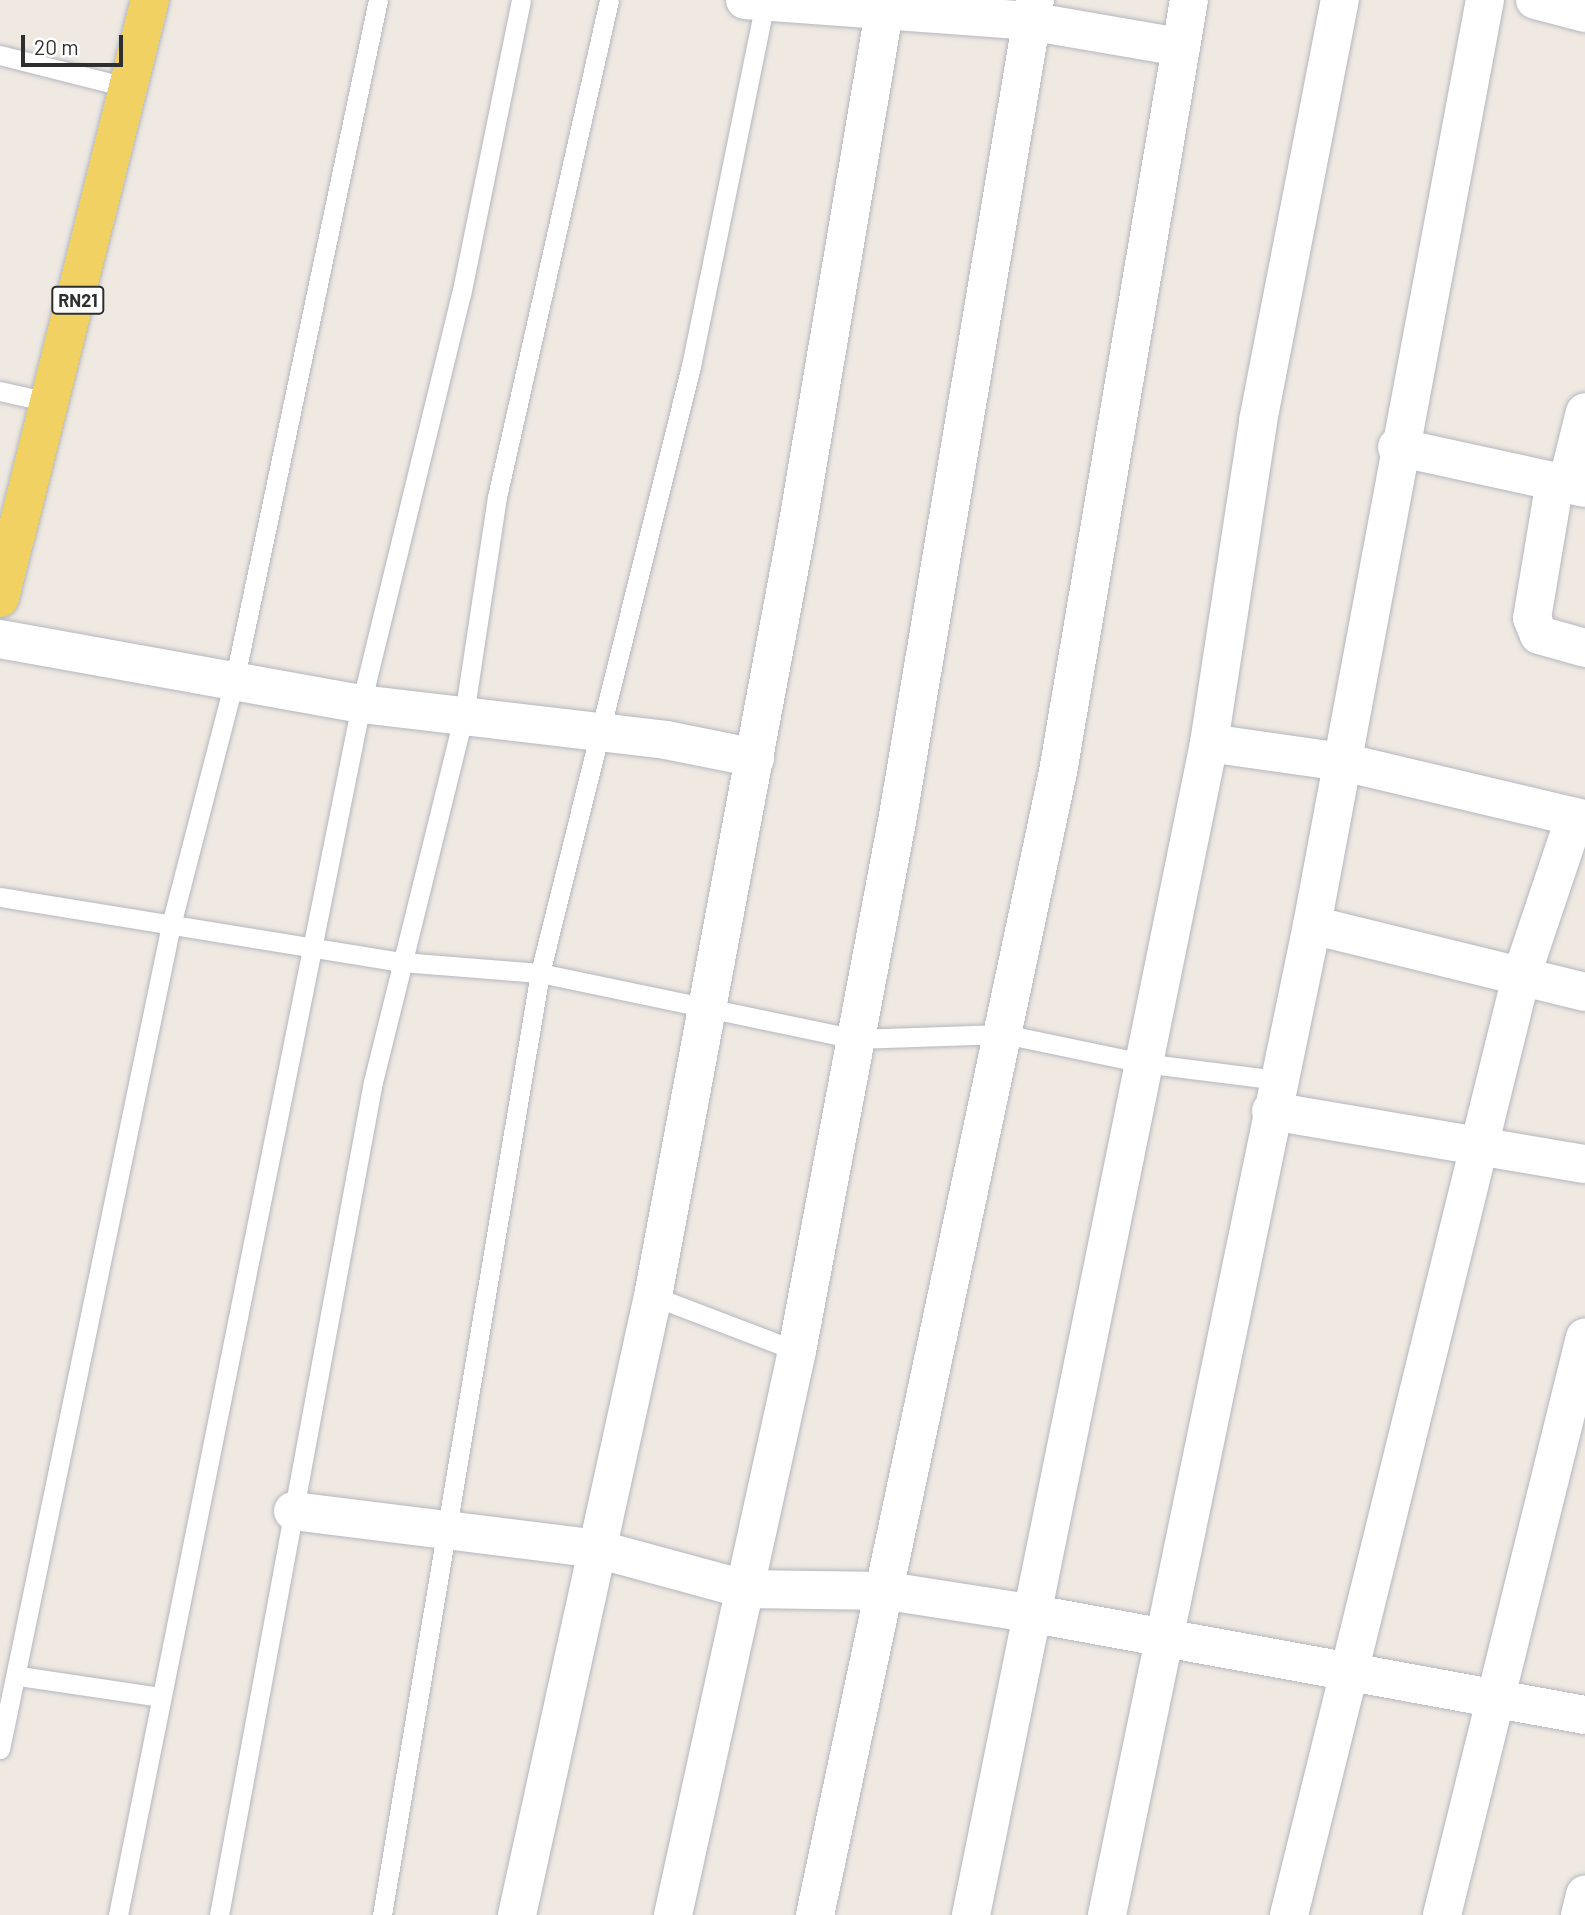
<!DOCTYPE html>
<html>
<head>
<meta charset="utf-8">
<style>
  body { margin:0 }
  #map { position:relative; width:1585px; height:1915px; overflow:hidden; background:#efe9e1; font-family:Barlow,sans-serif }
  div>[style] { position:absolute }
  .roads { filter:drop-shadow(0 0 2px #b4b7c1) drop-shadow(0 0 2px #b4b7c1) }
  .lane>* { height:19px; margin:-9.5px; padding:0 9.5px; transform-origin:9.5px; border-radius:9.5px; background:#fff }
  .street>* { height:38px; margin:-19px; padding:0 19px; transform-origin:19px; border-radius:19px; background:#fff }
  .primary>* { height:38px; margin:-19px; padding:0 19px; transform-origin:19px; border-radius:19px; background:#f2d163 }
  span { translate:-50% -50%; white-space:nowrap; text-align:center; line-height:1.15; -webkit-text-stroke:7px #fff; paint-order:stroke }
  .shield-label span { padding:2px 5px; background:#fff; border:2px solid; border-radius:5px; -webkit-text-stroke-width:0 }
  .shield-label { font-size:18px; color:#2e2e2e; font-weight:700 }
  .scale { position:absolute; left:21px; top:35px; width:102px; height:32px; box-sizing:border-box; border:4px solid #2e2e2e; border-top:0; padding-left:9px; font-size:21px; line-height:24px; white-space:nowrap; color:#2e2e2e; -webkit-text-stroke:5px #fff; paint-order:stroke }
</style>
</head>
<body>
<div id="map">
  <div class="roads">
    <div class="lane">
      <div style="left:0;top:55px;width:134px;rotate:14.2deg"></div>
      <div style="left:0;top:391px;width:54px;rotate:12.8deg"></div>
      <div style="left:0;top:897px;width:407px;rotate:9.2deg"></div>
      <div style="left:402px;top:962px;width:138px;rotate:4.6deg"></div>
      <div style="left:540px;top:973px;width:322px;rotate:11.8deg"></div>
      <div style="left:855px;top:1039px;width:149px;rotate:-1.9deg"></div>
      <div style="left:1004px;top:1034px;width:142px;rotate:11.8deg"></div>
      <div style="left:1143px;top:1063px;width:135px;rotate:7.2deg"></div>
      <div style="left:653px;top:1296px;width:154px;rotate:20.9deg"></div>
      <div style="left:19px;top:1676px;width:144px;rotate:8.4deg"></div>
      <div style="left:0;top:1749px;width:842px;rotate:-78.28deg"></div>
      <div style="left:171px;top:925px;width:251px;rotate:-75.5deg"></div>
      <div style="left:234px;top:682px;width:697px;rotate:-78.08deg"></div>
      <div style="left:118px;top:1915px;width:1235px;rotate:-78.65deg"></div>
      <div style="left:361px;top:704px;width:421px;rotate:-76.3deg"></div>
      <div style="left:461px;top:295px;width:301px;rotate:-78.5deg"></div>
      <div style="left:219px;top:1915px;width:847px;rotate:-79.53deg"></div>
      <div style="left:373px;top:1082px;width:378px;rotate:-76.1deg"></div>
      <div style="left:464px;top:715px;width:220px;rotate:-81.4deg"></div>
      <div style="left:497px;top:497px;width:509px;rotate:-77.3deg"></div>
      <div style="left:382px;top:1915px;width:955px;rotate:-80.48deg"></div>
      <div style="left:540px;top:973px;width:625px;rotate:-76.03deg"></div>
      <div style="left:691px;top:366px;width:370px;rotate:-78.5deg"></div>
    </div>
    <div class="street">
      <div style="left:745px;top:0;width:285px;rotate:4.2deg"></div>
      <div style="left:1029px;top:21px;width:152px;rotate:9.8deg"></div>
      <div style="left:1535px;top:0;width:52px;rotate:14.6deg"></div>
      <div style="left:1397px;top:447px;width:192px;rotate:12.3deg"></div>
      <div style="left:1555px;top:481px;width:139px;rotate:99.5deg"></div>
      <div style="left:1532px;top:618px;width:18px;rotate:68deg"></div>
      <div style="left:1539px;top:635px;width:48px;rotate:15.8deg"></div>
      <div style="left:1567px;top:484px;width:74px;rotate:-76deg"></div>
      <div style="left:0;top:639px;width:367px;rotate:10.2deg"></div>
      <div style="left:361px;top:704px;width:307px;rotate:6.7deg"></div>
      <div style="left:666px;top:740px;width:91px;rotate:11.4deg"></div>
      <div style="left:1209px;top:743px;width:135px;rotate:8.1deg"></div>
      <div style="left:1343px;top:762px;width:249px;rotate:13.3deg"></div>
      <div style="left:1312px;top:925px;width:281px;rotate:13.8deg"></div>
      <div style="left:1271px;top:1111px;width:318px;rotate:9.6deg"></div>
      <div style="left:293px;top:1511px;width:306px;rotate:7.1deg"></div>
      <div style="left:597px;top:1549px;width:152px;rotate:15.2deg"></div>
      <div style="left:744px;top:1589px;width:143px;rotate:0.8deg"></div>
      <div style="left:887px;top:1591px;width:144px;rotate:8.8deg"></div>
      <div style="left:1029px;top:1613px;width:565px;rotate:10.4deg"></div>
      <div style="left:517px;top:1915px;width:634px;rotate:-77.61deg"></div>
      <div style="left:653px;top:1296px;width:775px;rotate:-79.37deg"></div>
      <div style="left:796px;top:534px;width:542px;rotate:-80.43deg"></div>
      <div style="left:673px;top:1915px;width:577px;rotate:-77.6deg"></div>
      <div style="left:797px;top:1351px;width:544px;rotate:-79.31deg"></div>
      <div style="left:898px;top:816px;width:827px;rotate:-80.47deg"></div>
      <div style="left:815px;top:1915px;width:1169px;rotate:-78deg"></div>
      <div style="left:1058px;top:772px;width:783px;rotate:-80.37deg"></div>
      <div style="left:971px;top:1915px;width:1196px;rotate:-78.52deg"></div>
      <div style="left:1209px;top:743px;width:326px;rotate:-81.3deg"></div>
      <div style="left:1258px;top:421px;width:429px;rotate:-79deg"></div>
      <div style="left:1107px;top:1915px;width:1011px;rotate:-78.3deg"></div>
      <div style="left:1312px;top:925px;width:941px;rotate:-79.41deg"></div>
      <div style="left:1289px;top:1915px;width:966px;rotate:-76.11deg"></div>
      <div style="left:1521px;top:977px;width:169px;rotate:-71.4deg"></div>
      <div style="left:1442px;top:1915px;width:595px;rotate:-76.1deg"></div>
      <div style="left:1580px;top:1915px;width:21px;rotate:-76deg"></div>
    </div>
    <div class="primary">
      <div style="left:0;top:598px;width:617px;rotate:-75.92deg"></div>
    </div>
  </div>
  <div class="shield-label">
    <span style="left:78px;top:300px">RN21</span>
  </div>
  <div class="scale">20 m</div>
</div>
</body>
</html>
